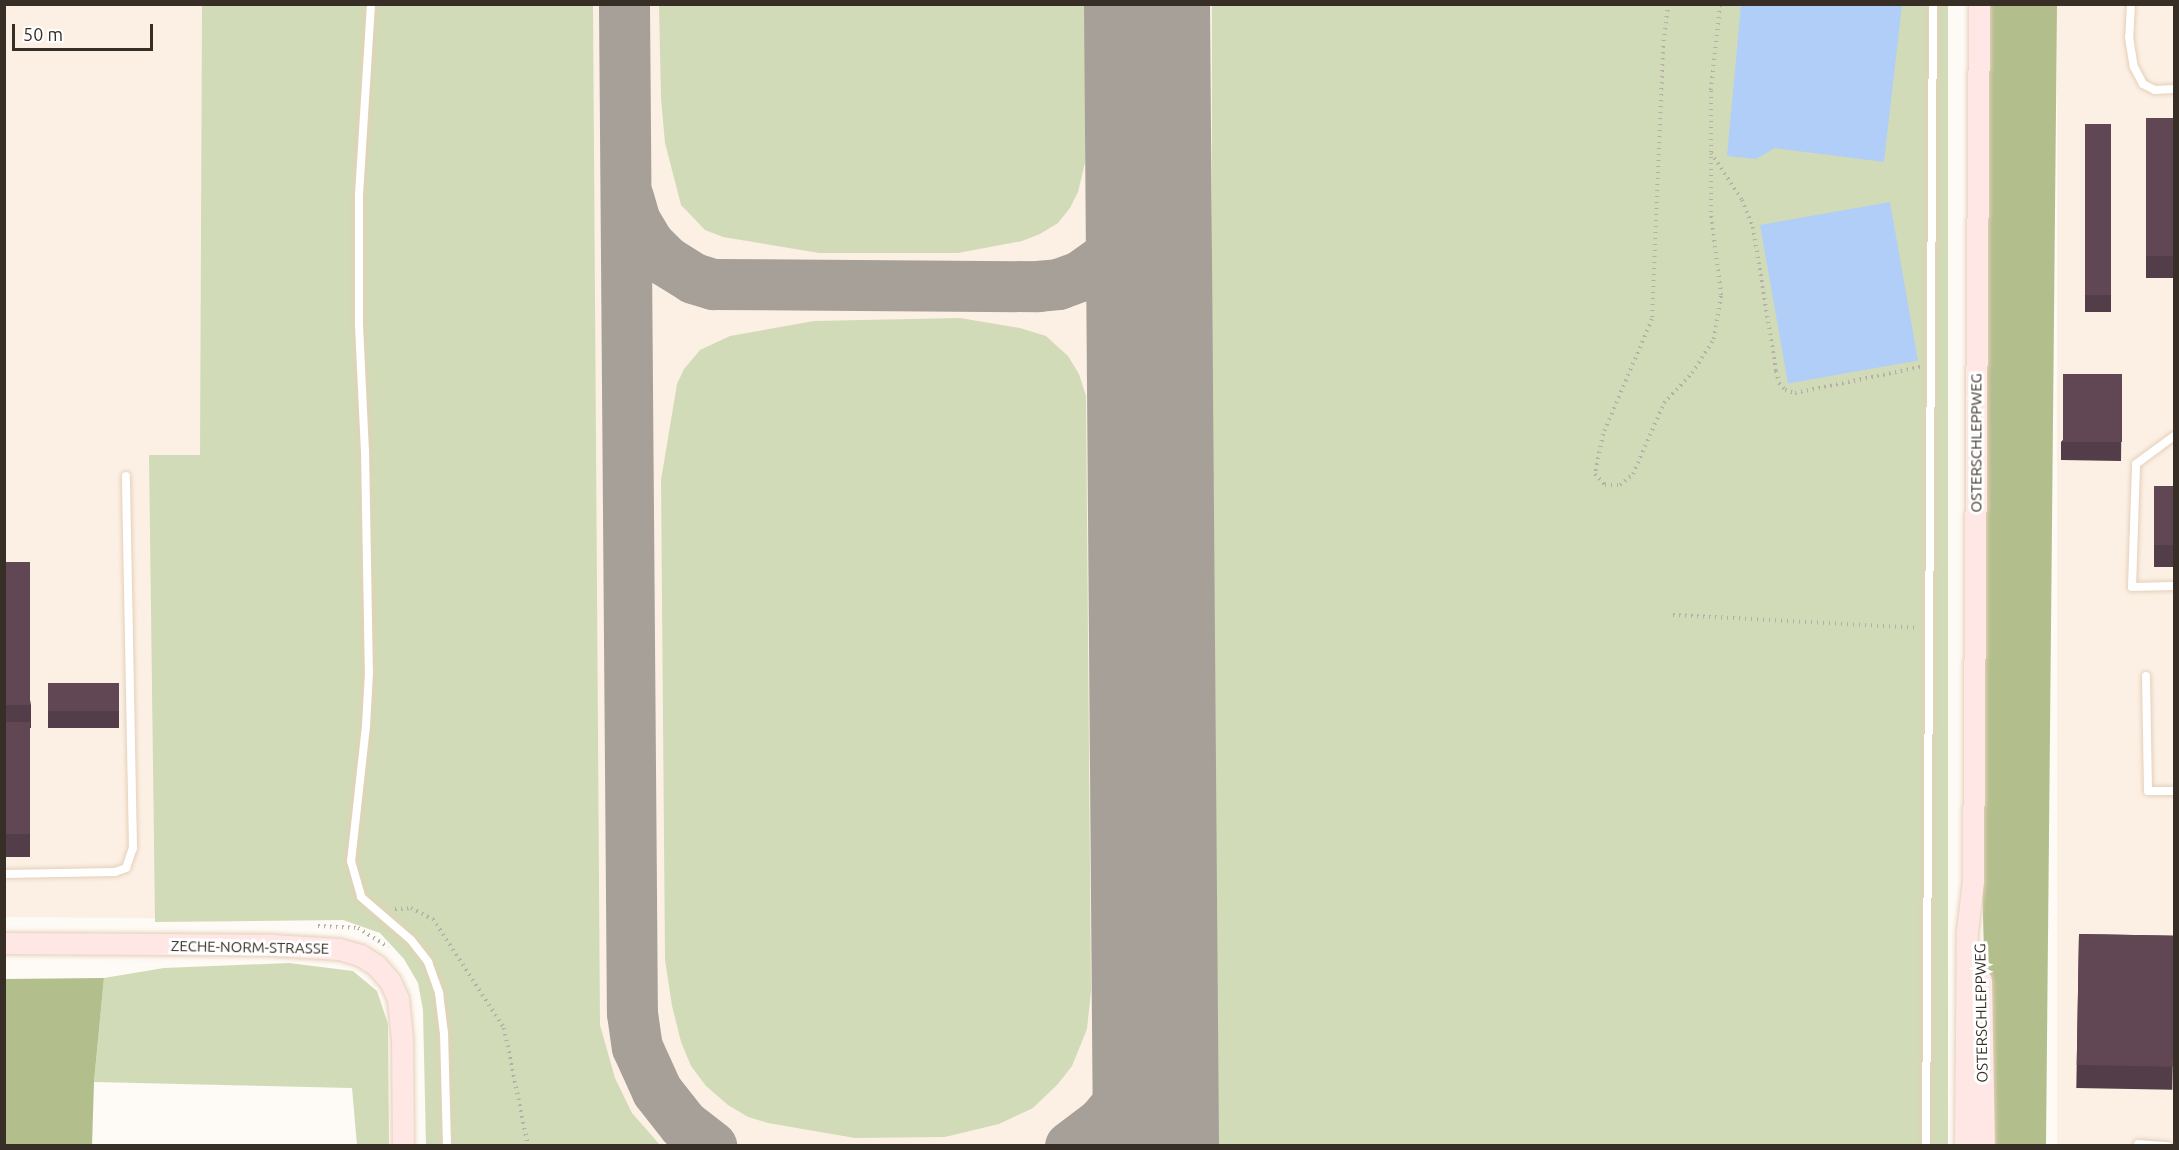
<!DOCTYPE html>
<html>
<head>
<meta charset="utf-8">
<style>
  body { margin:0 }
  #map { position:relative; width:2179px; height:1150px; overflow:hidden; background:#fefaf5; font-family:Ubuntu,sans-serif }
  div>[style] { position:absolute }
  .built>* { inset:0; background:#fcf0e5; transform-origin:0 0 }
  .green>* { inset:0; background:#d2dbb7; transform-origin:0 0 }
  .forest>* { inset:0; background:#b3be8d }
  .water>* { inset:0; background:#b1cef8; transform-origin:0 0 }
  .taxiway>* { height:51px; margin:-25.5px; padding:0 25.5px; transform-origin:25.5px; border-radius:25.5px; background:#a6a099 }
  .runway>* { height:126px; margin:-63px; padding:0 63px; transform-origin:63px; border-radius:63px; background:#a6a099 }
  .path>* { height:4px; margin-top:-2px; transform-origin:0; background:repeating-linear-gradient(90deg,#b5afa8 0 1.5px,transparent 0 6px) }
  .roads { filter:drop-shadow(0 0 2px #e5cfb8) drop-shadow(0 0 2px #e5cfb8) }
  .lane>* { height:8px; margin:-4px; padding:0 4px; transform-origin:4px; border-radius:4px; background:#fff }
  .secondary>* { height:21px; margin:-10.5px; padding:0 10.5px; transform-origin:10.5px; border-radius:10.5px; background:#fee7e5 }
  .wall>* { inset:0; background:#533d48; transform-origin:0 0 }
  .building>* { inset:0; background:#614754; transform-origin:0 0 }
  span { translate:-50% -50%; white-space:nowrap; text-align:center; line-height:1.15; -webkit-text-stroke:6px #fff; paint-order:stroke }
  .street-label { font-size:15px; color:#372e25 }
  .frame { position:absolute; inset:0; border:6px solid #372e25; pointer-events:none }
  .scale { position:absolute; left:12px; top:24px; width:141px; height:27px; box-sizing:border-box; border:3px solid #372e25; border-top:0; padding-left:8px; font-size:18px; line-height:21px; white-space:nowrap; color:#372e25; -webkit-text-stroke:4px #fff; paint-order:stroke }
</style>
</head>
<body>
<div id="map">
  <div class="built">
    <div style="clip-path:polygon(5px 5px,1944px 5px,1937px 1145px,439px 1145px,433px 1003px,386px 929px,348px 920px,5px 917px)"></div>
    <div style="left:2057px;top:5px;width:117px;height:1141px"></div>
  </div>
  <div class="green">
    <div style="clip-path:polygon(202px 5px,593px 5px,600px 1025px,615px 1078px,632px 1113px,660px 1145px,426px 1145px,423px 1010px,418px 983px,404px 959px,380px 933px,343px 920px,155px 922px,149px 455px,200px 455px)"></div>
    <div style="clip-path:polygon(659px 5px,1085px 5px,1085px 163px,1078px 192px,1070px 208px,1058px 223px,1040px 234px,1022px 241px,958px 253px,819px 253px,723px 237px,705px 230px,681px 205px,665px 143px,661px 99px)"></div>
    <div style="left:1212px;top:5px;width:736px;height:1140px"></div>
    <div style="clip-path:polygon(960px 318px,1020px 328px,1046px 336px,1068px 356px,1079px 374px,1086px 396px,1091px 991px,1087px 1029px,1072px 1066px,1058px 1084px,1033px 1108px,999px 1124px,945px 1137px,855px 1138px,768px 1123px,748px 1117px,728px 1105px,706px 1086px,691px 1066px,681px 1042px,672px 1006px,665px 960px,661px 480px,677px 384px,684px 369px,700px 350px,730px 336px,814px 321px)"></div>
    <div style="clip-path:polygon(289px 963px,353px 971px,377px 991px,388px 1024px,389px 1145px,357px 1145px,352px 1088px,94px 1082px,104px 978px,164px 968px)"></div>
  </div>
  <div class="forest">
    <div style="clip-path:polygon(1988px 5px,2057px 5px,2046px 1145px,1989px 1145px,1981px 841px)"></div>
    <div style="clip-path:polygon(104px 978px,94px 1082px,92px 1145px,5px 1145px,5px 979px)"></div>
  </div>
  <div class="water">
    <div style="clip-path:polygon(1741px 5px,1902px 5px,1884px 162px,1775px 148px,1756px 159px,1727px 156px)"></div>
    <div style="left:1890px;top:202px;width:161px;height:132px;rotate:80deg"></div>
  </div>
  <div class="taxiway">
    <div style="left:624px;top:4px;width:1009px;rotate:89.55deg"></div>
    <div style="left:632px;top:1013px;width:34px;rotate:82deg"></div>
    <div style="left:637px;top:1047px;width:48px;rotate:65.6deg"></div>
    <div style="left:657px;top:1091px;width:42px;rotate:51.8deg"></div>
    <div style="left:683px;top:1124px;width:36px;rotate:38deg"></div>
    <div style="left:628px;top:197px;width:25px;rotate:74deg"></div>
    <div style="left:635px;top:221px;width:27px;rotate:59deg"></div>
    <div style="left:649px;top:244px;width:24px;rotate:45deg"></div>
    <div style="left:666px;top:261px;width:32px;rotate:32deg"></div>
    <div style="left:693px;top:278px;width:21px;rotate:17deg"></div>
    <div style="left:713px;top:284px;width:324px;rotate:0.4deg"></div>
    <div style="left:1037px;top:286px;width:21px;rotate:-5deg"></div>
    <div style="left:1058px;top:284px;width:23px;rotate:-20deg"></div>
    <div style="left:1080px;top:276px;width:43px;rotate:-35.5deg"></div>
    <div style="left:1115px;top:251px;width:48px;rotate:-57deg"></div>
    <div style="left:1141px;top:211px;width:20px;rotate:-79deg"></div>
    <div style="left:1145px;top:191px;width:39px;rotate:-86deg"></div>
    <div style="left:1070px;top:1146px;width:39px;rotate:-37deg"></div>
    <div style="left:1101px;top:1123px;width:42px;rotate:-49.8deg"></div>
    <div style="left:1128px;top:1091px;width:48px;rotate:-66.6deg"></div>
    <div style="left:1147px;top:1047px;width:48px;rotate:-80.3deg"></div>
  </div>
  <div class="runway">
    <div style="left:1147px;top:4px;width:1142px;rotate:89.55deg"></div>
  </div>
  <div class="path">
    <div style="left:1668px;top:4px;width:42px;rotate:96.8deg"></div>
    <div style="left:1663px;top:46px;width:273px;rotate:92.3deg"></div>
    <div style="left:1652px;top:319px;width:125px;rotate:113.1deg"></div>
    <div style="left:1603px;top:434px;width:41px;rotate:101.3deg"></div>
    <div style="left:1595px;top:474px;width:15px;rotate:48deg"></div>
    <div style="left:1605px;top:485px;width:15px"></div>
    <div style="left:1620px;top:485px;width:17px;rotate:-40deg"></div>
    <div style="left:1633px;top:474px;width:77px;rotate:-66.4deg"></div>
    <div style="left:1664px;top:403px;width:41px;rotate:-47deg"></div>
    <div style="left:1692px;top:373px;width:40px;rotate:-57.1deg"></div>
    <div style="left:1714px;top:339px;width:45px;rotate:-81deg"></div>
    <div style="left:1721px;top:295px;width:84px;rotate:-96.9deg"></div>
    <div style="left:1711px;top:212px;width:122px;rotate:-90deg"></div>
    <div style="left:1711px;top:90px;width:86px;rotate:-84deg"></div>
    <div style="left:1711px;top:153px;width:56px;rotate:56.6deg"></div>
    <div style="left:1742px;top:200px;width:29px;rotate:68deg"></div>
    <div style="left:1753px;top:227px;width:146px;rotate:80.9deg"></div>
    <div style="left:1776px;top:371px;width:12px;rotate:76deg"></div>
    <div style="left:1779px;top:383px;width:9px;rotate:49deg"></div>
    <div style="left:1785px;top:390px;width:10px;rotate:17deg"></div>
    <div style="left:1795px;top:393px;width:128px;rotate:-11.7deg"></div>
    <div style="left:1673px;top:615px;width:245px;rotate:3deg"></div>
    <div style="left:395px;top:909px;width:16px;rotate:-4deg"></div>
    <div style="left:411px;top:908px;width:25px;rotate:27deg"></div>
    <div style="left:433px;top:919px;width:130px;rotate:56.9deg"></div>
    <div style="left:504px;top:1028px;width:120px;rotate:78.5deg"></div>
    <div style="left:318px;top:926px;width:40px;rotate:2.9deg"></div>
    <div style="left:358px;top:928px;width:36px;rotate:32deg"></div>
  </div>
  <div class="roads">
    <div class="lane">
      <div style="left:371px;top:4px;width:191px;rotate:93.6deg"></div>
      <div style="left:359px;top:195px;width:130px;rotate:90deg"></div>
      <div style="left:359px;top:325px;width:125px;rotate:87.3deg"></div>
      <div style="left:365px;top:450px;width:222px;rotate:89deg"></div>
      <div style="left:369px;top:672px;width:54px;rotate:93.2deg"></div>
      <div style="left:366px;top:726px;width:136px;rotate:96.3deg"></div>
      <div style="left:351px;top:861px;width:37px;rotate:74deg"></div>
      <div style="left:361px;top:897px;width:66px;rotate:40.7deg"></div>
      <div style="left:411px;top:940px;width:28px;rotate:52deg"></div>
      <div style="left:428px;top:962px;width:33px;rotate:70deg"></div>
      <div style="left:439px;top:993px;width:39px;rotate:83deg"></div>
      <div style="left:444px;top:1032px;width:114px;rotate:88.5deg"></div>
      <div style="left:2131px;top:4px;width:33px;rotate:93deg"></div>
      <div style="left:2129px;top:37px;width:30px;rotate:81deg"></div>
      <div style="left:2134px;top:67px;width:19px;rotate:62deg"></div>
      <div style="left:2143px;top:84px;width:13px;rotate:27deg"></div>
      <div style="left:2155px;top:90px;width:19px;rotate:-3deg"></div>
      <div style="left:2173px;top:586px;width:41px;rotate:178.6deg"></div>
      <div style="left:2132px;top:587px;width:123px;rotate:-88.1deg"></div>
      <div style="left:2136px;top:464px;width:47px;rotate:-36.4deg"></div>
      <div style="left:2146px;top:676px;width:115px;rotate:89deg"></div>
      <div style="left:2148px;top:791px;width:26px"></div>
      <div style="left:4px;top:874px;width:111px;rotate:-1deg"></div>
      <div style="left:115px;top:872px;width:12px;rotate:-20deg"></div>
      <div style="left:126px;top:868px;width:21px;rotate:-71deg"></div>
      <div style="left:133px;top:848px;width:372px;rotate:-91.1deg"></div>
      <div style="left:2138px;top:1144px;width:30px;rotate:4deg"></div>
      <div style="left:1926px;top:1146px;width:1142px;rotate:-89.65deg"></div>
    </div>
    <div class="secondary">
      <div style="left:4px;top:943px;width:268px;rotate:0.4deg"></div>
      <div style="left:272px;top:945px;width:67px;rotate:3.4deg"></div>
      <div style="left:339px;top:949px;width:22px;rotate:16deg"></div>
      <div style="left:360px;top:955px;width:19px;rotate:32deg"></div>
      <div style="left:376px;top:965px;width:21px;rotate:49deg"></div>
      <div style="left:390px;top:981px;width:20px;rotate:66deg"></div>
      <div style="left:398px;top:999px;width:40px;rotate:84.3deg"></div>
      <div style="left:402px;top:1039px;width:107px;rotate:89.5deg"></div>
      <div style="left:1981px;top:980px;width:166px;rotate:89deg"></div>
      <div style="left:1965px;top:1146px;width:215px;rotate:-89.5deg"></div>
      <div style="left:1967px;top:931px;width:50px;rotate:-83.2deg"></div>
      <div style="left:1973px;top:881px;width:877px;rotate:-89.61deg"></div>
    </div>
  </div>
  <div class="wall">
    <div style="left:2146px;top:118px;width:29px;height:160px"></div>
    <div style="left:2085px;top:124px;width:26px;height:188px"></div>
    <div style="clip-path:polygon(2122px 374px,2121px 461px,2061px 460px,2061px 442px)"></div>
    <div style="left:2154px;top:486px;width:21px;height:81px"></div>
    <div style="clip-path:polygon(4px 563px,31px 705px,31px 728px,30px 728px,30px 857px,4px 857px)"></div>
    <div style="left:48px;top:683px;width:71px;height:45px"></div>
    <div style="left:2079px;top:934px;width:96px;height:154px;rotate:1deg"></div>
  </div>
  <div class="building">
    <div style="left:2146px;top:118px;width:29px;height:138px"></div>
    <div style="left:2085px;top:124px;width:26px;height:171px"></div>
    <div style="left:2063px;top:374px;width:59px;height:68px"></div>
    <div style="left:2154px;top:486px;width:21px;height:59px"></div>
    <div style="left:30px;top:562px;width:143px;height:26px;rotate:90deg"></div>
    <div style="left:48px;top:683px;width:71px;height:28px"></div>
    <div style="left:4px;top:722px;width:26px;height:112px"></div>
    <div style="left:2079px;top:934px;width:96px;height:131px;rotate:1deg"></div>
  </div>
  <div class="street-label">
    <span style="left:1976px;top:443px;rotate:-90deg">OSTERSCHLEPPWEG</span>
    <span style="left:250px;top:947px;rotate:1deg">ZECHE-NORM-STRASSE</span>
    <span style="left:1981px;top:1013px;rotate:-91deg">OSTERSCHLEPPWEG</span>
  </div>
  <div class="frame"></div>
  <div class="scale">50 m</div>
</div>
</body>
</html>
